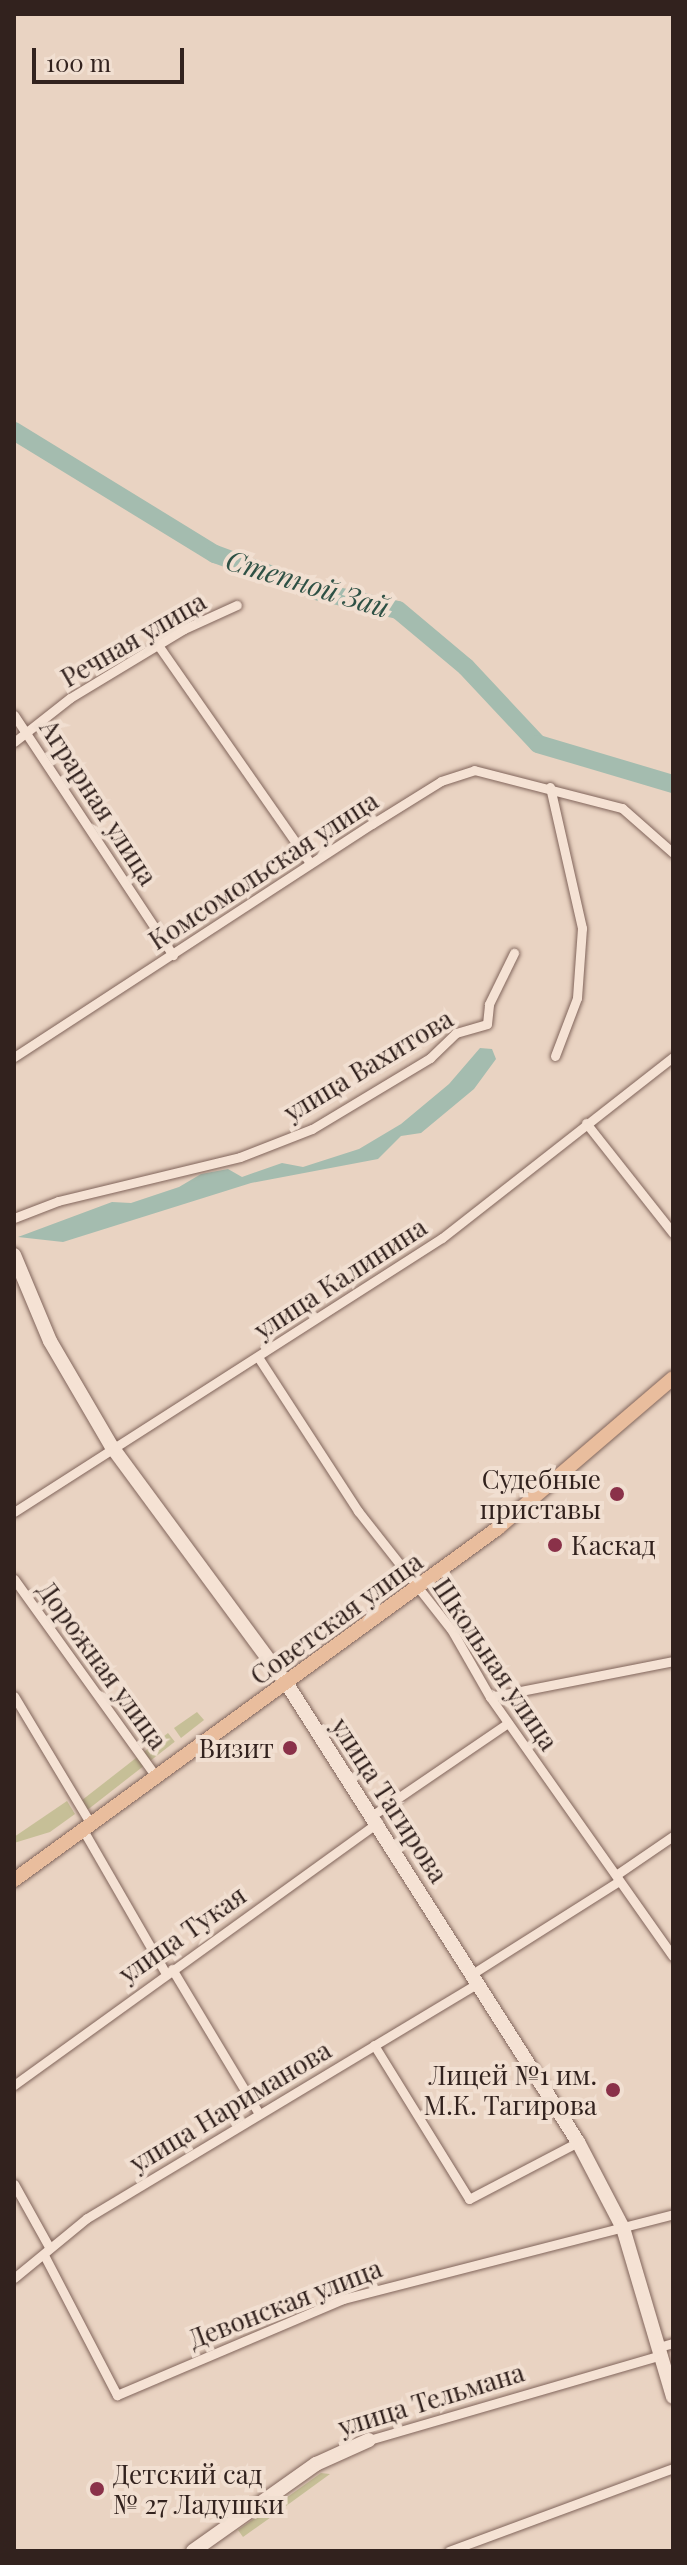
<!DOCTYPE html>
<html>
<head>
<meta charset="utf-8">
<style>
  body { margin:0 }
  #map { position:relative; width:687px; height:2565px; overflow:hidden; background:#e9d3c2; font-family:"Playfair Display",serif }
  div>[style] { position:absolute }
  .green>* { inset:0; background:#c6bf97; transform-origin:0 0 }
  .water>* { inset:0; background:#a4bcaf }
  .river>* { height:18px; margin:-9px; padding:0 9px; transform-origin:9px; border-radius:9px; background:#a4bcaf }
  .roads { filter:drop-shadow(0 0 2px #81655b) drop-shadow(0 0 2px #81655b) }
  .street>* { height:9px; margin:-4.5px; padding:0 4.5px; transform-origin:4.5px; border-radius:4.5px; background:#f5e2d4 }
  .secondary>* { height:14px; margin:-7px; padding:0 7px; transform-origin:7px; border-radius:7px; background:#f5e2d4 }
  .primary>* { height:14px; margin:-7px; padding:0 7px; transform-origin:7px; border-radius:7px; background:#e9bd9d }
  .dots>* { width:22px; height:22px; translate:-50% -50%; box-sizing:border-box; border:4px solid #f1dfd1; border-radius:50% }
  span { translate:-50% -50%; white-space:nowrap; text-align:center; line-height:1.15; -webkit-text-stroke:8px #f1dfd1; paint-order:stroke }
  .street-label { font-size:26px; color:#32221e }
  .poi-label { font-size:26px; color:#32221e }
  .right { translate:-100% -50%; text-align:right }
  .left { translate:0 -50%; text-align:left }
  .water-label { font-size:28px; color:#2e5145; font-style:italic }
  .frame { position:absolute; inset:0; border:16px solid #32221e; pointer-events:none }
  .scale { position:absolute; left:32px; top:48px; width:152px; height:36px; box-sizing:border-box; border:4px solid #32221e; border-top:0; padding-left:10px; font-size:24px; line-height:28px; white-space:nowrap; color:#32221e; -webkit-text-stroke:6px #f1dfd1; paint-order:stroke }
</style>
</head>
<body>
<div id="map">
  <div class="green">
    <div style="clip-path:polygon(197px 1712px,204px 1720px,181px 1738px,174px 1728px)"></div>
    <div style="left:168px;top:1733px;width:11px;height:113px;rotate:52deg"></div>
    <div style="clip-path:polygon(67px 1801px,75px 1814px,50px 1832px,14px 1843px,14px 1837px)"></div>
    <div style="clip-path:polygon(321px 2473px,330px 2474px,286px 2506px,286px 2498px)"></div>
    <div style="clip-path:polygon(281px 2510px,243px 2537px,238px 2530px,265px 2511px)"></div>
  </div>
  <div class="water">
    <div style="clip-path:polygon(480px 1048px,492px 1049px,496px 1059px,474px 1089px,421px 1133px,401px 1136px,378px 1159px,251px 1183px,63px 1242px,18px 1237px,112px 1202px,131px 1203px,179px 1187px,201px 1174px,228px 1169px,242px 1177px,282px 1163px,303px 1167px,359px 1149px,401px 1124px,449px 1084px)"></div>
  </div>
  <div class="river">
    <div style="left:14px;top:431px;width:236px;rotate:31.5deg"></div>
    <div style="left:215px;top:554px;width:108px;rotate:20.1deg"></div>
    <div style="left:316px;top:591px;width:84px;rotate:13deg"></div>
    <div style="left:398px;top:610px;width:89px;rotate:40deg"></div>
    <div style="left:466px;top:667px;width:105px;rotate:46.9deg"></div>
    <div style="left:538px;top:744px;width:141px;rotate:16.5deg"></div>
  </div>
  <div class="roads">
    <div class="street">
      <div style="left:158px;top:645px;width:266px;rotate:55.1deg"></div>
      <div style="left:14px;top:715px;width:288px;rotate:56.5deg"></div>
      <div style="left:14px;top:742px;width:71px;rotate:-38.2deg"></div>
      <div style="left:70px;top:698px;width:133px;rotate:-31.2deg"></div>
      <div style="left:184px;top:629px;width:58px;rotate:-24.4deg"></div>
      <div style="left:550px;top:787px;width:145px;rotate:77.2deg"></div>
      <div style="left:582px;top:928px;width:70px;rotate:94.1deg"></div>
      <div style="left:577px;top:998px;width:62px;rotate:110.8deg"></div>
      <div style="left:14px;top:1057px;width:427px;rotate:-33.1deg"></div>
      <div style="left:372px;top:824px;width:81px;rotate:-31.9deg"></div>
      <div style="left:441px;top:781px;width:35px;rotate:-18deg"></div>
      <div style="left:474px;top:770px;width:153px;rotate:14.4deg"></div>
      <div style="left:622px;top:808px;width:68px;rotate:41.4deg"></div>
      <div style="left:586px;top:1123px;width:140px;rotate:51.7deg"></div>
      <div style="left:14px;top:1218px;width:47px;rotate:-21.1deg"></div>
      <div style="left:58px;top:1201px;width:187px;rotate:-13.6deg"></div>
      <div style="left:240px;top:1157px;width:77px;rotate:-21.3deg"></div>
      <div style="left:312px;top:1129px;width:138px;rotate:-31deg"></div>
      <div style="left:430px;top:1058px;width:36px;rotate:-44deg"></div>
      <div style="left:456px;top:1033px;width:32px;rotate:-16deg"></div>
      <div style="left:487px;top:1024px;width:20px;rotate:-84deg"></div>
      <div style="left:489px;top:1004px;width:57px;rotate:-63.9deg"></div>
      <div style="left:258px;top:1357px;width:184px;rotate:57deg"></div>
      <div style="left:358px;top:1511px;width:150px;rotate:51.8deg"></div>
      <div style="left:451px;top:1629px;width:78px;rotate:60.2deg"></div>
      <div style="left:490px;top:1697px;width:317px;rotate:54.8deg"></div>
      <div style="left:14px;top:1512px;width:508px;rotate:-32.63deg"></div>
      <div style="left:442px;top:1238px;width:293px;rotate:-38.1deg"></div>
      <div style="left:14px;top:1579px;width:245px;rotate:54.3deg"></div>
      <div style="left:14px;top:1696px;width:149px;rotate:59deg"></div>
      <div style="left:490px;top:1697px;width:187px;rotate:-11.1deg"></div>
      <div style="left:373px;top:1815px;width:163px;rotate:-34.3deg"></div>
      <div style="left:83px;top:1830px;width:164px;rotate:60deg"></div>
      <div style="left:616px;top:1875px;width:69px;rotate:-34.4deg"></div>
      <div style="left:172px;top:1969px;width:169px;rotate:59deg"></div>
      <div style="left:472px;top:1974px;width:174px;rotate:-32.3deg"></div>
      <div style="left:374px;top:2045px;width:181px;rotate:58.3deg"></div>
      <div style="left:469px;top:2199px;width:123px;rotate:-27.6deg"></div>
      <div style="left:14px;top:2085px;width:449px;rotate:-35.8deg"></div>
      <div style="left:14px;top:2184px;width:72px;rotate:60.9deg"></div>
      <div style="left:44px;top:2255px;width:158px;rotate:62.5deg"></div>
      <div style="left:117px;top:2395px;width:246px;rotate:-23deg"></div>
      <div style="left:343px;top:2299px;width:341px;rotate:-14.4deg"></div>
      <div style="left:14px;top:2278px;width:94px;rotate:-39.4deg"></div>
      <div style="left:87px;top:2218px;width:456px;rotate:-31deg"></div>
      <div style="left:659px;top:2347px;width:15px;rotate:-16deg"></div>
      <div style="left:369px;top:2440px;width:304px;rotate:-16.2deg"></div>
      <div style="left:449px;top:2551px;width:239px;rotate:-20.3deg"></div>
    </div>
    <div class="secondary">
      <div style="left:14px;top:1255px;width:93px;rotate:67.3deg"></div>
      <div style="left:50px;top:1341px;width:123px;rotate:59.7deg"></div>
      <div style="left:112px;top:1447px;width:295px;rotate:53.6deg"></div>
      <div style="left:287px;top:1684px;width:543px;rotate:57.57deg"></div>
      <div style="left:578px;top:2142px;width:97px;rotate:62.4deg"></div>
      <div style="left:623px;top:2228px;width:176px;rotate:73.5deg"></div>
      <div style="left:193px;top:2551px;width:151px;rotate:-35.3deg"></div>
      <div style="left:316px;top:2464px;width:58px;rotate:-24.4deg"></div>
    </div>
    <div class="primary">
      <div style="left:14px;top:1880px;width:598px;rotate:-36.03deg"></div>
      <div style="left:498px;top:1528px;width:230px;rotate:-40.6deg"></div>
    </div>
  </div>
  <div class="dots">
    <div style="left:617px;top:1494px;background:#8a3149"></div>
    <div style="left:555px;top:1545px;background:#8a3149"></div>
    <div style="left:290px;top:1748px;background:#8a3149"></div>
    <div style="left:613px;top:2090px;background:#8a3149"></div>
    <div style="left:97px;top:2489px;background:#8a3149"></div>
  </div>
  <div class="street-label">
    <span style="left:133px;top:639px;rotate:-30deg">Речная улица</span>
    <span style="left:99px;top:802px;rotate:57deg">Аграрная улица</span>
    <span style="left:263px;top:870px;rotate:-33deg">Комсомольская улица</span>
    <span style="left:368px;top:1065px;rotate:-31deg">улица Вахитова</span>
    <span style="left:340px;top:1278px;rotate:-33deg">улица Калинина</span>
    <span style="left:336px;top:1618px;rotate:-36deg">Советская улица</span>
    <span style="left:496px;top:1664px;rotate:56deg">Школьная улица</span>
    <span style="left:103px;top:1665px;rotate:54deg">Дорожная улица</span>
    <span style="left:390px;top:1800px;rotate:57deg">улица Тагирова</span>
    <span style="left:182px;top:1934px;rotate:-35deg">улица Тукая</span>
    <span style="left:230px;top:2106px;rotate:-31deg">улица Нариманова</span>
    <span style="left:285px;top:2303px;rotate:-21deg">Девонская улица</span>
    <span style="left:431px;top:2399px;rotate:-17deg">улица Тельмана</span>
  </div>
  <div class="poi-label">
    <span class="right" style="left:601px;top:1494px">Судебные<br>приставы</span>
    <span class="left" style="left:571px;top:1545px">Каскад</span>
    <span class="right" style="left:274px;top:1748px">Визит</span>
    <span class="right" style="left:597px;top:2090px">Лицей №1 им.<br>М.К. Тагирова</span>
    <span class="left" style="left:113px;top:2489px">Детский сад<br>№ 27 Ладушки</span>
  </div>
  <div class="water-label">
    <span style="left:308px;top:583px;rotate:17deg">Степной Зай</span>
  </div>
  <div class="frame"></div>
  <div class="scale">100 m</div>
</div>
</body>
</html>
